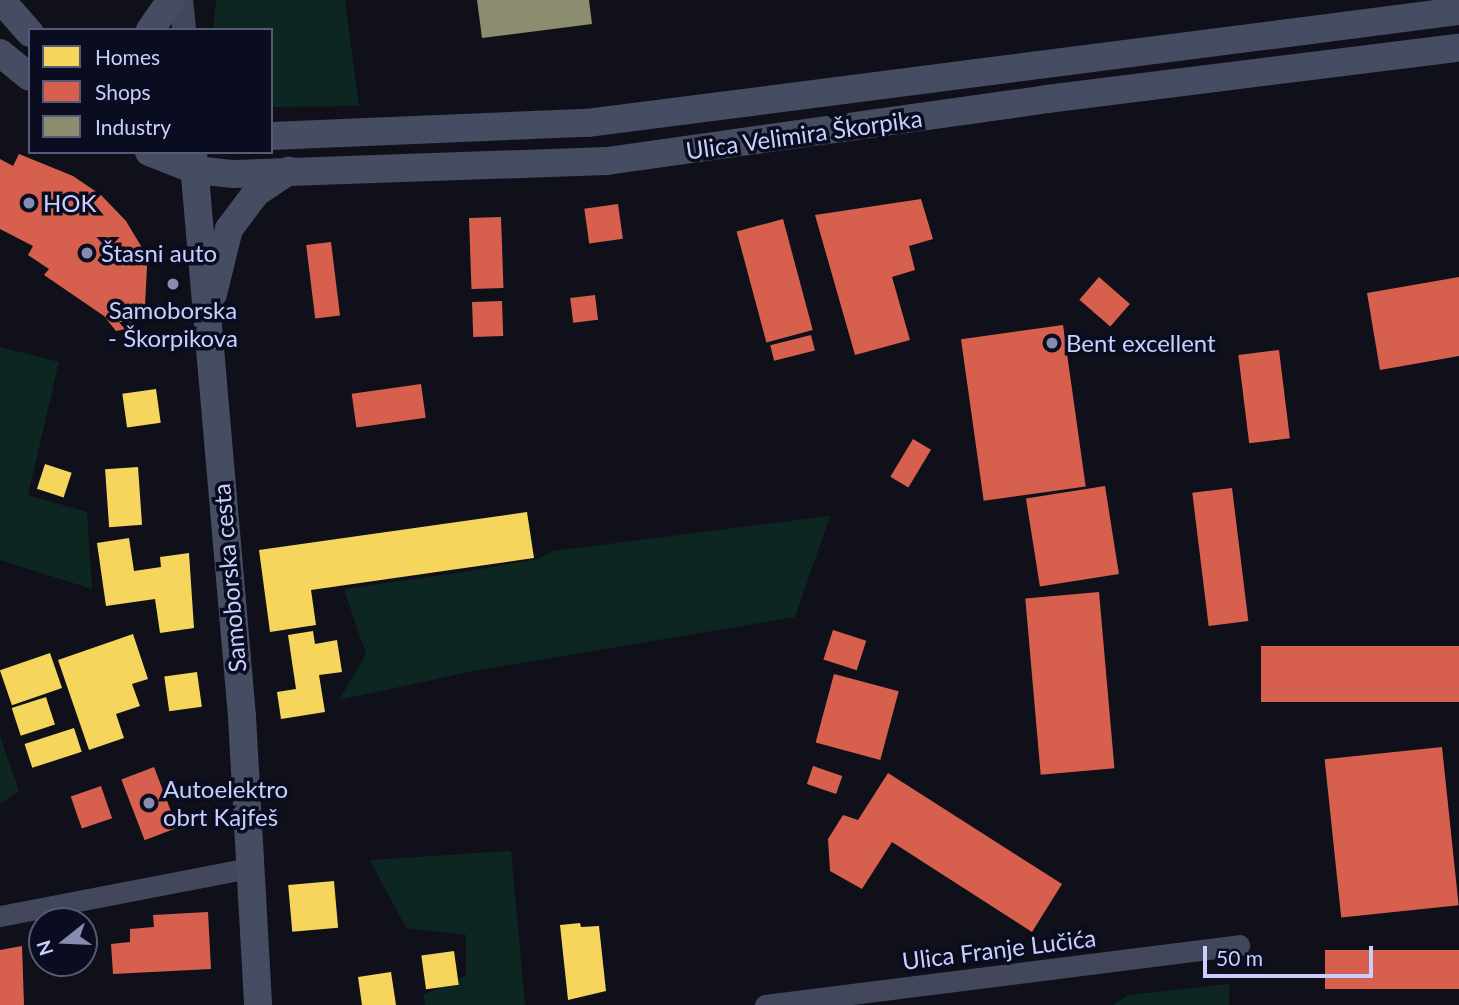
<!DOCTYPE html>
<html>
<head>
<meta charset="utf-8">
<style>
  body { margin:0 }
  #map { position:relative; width:1459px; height:1005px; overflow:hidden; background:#0f101a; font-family:Lato,sans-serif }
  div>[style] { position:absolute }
  .green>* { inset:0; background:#0d2621 }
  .homes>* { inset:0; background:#f6d55c; transform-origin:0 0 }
  .shops>* { inset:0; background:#d6604d; transform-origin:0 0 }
  .industry>* { inset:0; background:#8c8c6e }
  .minor>* { height:21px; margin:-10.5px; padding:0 10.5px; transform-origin:10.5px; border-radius:10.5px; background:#42475c }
  .tertiary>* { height:24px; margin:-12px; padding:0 12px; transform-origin:12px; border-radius:12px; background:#42475c }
  .secondary>* { height:28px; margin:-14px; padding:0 14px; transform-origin:14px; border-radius:14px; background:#464c61 }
  .dots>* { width:19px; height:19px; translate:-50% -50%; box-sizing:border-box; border:4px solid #0a0c1f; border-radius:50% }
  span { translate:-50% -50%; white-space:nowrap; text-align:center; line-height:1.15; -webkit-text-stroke:7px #0a0c1f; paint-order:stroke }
  .street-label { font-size:24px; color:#c8cfff }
  .poi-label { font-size:24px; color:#c8cfff }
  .left { translate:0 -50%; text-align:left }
  .legend { position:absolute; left:28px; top:28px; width:245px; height:126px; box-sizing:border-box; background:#0a0c1f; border:2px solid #565a79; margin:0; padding:9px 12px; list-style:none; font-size:21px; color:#c8cfff }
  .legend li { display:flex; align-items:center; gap:14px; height:35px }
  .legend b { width:35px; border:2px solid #565a79 }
  .north { position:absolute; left:28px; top:907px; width:70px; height:70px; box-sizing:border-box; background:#0a0c1f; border:2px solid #565a79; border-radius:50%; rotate:252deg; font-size:19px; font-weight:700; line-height:28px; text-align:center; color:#c8cfff }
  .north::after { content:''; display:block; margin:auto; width:24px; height:32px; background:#878caf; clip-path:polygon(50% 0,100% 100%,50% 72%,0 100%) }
  .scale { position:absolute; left:1203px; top:946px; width:170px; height:32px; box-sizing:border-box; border:4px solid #c8cfff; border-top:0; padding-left:9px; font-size:21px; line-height:24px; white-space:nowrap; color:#c8cfff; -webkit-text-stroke:5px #0a0c1f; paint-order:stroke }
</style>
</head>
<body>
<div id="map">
  <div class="green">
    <div style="clip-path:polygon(216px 0,345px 0,359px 106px,271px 107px,271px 30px,213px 30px)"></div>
    <div style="clip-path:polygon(0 347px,59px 362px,28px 495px,87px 512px,92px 589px,0 560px)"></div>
    <div style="clip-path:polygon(830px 516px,795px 617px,473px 671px,339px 700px,366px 654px,344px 589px,457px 573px,456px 567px,458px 573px,537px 559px,553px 551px)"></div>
    <div style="clip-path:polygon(0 736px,19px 791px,0 804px)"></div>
    <div style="clip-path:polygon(511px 851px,525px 1005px,425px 1005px,423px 995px,466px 976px,466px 935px,406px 928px,370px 860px)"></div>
    <div style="clip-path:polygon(1229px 984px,1229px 1005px,1113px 1005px,1128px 995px)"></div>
  </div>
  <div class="homes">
    <div style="left:156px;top:389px;width:34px;height:34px;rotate:82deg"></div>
    <div style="left:45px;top:464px;width:28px;height:26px;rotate:18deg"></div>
    <div style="left:138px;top:467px;width:58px;height:33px;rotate:86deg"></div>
    <div style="clip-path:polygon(527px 512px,534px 558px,311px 590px,316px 625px,270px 632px,259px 550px)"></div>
    <div style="clip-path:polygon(129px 538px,134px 571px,161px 567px,160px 557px,189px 553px,194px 628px,160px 633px,155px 599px,106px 606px,97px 543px)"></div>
    <div style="clip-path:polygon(313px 631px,315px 644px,337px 640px,342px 672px,319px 675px,325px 712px,281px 719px,277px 692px,296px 689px,288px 635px)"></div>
    <div style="clip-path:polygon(133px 634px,148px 679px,132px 684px,140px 706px,116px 714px,124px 738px,89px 750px,58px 660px)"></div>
    <div style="left:50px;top:653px;width:37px;height:53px;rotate:71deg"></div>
    <div style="left:197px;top:672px;width:35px;height:33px;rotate:82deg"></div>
    <div style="left:46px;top:697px;width:29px;height:36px;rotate:72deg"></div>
    <div style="left:74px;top:728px;width:25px;height:52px;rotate:72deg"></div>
    <div style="left:334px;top:881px;width:47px;height:46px;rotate:85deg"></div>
    <div style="clip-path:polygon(580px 923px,581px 927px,599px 926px,606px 991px,568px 1000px,560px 925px)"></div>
    <div style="left:454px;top:951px;width:34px;height:33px;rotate:82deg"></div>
    <div style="clip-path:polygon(391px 972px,396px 1005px,362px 1005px,358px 977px)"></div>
  </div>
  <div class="shops">
    <div style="clip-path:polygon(19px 154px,73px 176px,101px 195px,126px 221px,144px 251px,147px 266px,145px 306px,132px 328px,116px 331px,104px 316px,44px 275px,49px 269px,28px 255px,33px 246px,0 229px,0 159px,13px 166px)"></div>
    <div style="clip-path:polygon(921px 199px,933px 239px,909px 246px,915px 270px,892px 277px,910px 340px,855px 355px,815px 215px)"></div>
    <div style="left:618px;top:204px;width:35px;height:34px;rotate:82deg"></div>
    <div style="left:501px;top:217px;width:71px;height:32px;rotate:88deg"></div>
    <div style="left:783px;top:219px;width:115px;height:48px;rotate:75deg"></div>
    <div style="left:331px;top:242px;width:74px;height:25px;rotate:83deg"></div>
    <div style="left:1099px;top:277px;width:41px;height:30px;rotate:41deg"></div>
    <div style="clip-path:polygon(1459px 277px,1459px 356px,1380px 370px,1367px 293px)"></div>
    <div style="left:595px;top:295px;width:25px;height:25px;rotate:83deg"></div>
    <div style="left:502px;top:301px;width:35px;height:30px;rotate:88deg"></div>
    <div style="left:1063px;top:325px;width:163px;height:103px;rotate:82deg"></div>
    <div style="left:811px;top:335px;width:16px;height:42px;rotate:76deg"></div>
    <div style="left:1279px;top:350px;width:89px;height:41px;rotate:83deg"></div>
    <div style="left:421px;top:384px;width:34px;height:70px;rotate:82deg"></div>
    <div style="left:913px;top:439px;width:21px;height:44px;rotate:31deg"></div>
    <div style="left:1105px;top:486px;width:89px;height:80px;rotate:81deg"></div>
    <div style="left:1232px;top:488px;width:134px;height:40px;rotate:83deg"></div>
    <div style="left:1099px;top:592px;width:177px;height:74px;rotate:85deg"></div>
    <div style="left:833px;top:630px;width:35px;height:31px;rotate:18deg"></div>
    <div style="left:1459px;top:646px;width:56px;height:198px;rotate:90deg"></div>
    <div style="left:834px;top:674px;width:67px;height:71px;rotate:15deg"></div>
    <div style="left:1442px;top:747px;width:159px;height:118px;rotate:84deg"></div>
    <div style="left:813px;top:766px;width:31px;height:19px;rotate:19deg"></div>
    <div style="left:154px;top:767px;width:65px;height:35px;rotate:69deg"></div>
    <div style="clip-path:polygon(888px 773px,1062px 884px,1032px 932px,892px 842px,862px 889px,830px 871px,828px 839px,843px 815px,858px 820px)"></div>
    <div style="left:101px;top:786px;width:34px;height:32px;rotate:71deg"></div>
    <div style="clip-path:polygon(208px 912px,211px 969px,113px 974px,111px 944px,130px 942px,130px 929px,154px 927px,153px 915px)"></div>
    <div style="clip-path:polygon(22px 946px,24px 1005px,0 1005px,0 950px)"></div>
    <div style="left:1459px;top:950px;width:39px;height:134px;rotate:90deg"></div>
  </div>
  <div class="industry">
    <div style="clip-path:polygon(477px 0,589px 0,592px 24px,482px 38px)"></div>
  </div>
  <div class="minor">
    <div style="left:0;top:916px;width:255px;rotate:-10.9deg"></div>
    <div style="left:765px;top:1005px;width:478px;rotate:-7.2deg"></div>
  </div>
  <div class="tertiary">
    <div style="left:181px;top:0;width:30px;rotate:84deg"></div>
  </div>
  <div class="secondary">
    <div style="left:1px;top:0;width:44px;rotate:48.7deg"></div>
    <div style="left:150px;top:30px;width:37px;rotate:-55deg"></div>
    <div style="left:0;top:53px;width:38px;rotate:39deg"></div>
    <div style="left:271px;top:136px;width:316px;rotate:-2.4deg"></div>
    <div style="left:587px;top:123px;width:879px;rotate:-7.32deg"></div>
    <div style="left:149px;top:152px;width:49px;rotate:21.4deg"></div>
    <div style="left:195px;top:170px;width:39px;rotate:6deg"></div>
    <div style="left:234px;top:174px;width:373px;rotate:-2deg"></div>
    <div style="left:607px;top:161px;width:444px;rotate:-8deg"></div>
    <div style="left:1047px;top:99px;width:415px;rotate:-7.1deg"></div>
    <div style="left:193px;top:153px;width:566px;rotate:85.03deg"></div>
    <div style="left:242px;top:717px;width:288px;rotate:86.8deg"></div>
    <div style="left:213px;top:294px;width:67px;rotate:-76.2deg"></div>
    <div style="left:229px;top:229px;width:45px;rotate:-53.1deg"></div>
    <div style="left:256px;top:193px;width:40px;rotate:-34deg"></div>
  </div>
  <div class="dots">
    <div style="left:29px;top:203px;background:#878caf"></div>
    <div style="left:87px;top:253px;background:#878caf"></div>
    <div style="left:173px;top:284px;background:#878caf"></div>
    <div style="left:1052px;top:343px;background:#878caf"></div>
    <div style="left:149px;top:803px;background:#878caf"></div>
  </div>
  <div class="street-label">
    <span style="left:804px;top:134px;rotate:-8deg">Ulica Velimira Škorpika</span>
    <span style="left:229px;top:578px;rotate:-95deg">Samoborska cesta</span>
    <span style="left:999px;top:949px;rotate:-7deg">Ulica Franje Lučića</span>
  </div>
  <div class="poi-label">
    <span class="left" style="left:43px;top:203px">HOK</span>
    <span class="left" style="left:101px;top:253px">Štasni auto</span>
    <span style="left:173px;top:324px">Samoborska<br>- Škorpikova</span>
    <span class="left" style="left:1066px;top:343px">Bent excellent</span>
    <span class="left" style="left:163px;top:803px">Autoelektro<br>obrt Kajfeš</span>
  </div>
  <ul class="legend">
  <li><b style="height:19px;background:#f6d55c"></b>Homes</li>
  <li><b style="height:19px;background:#d6604d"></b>Shops</li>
  <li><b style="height:19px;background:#8c8c6e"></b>Industry</li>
  </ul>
  <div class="north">N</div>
  <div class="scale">50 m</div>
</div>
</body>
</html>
